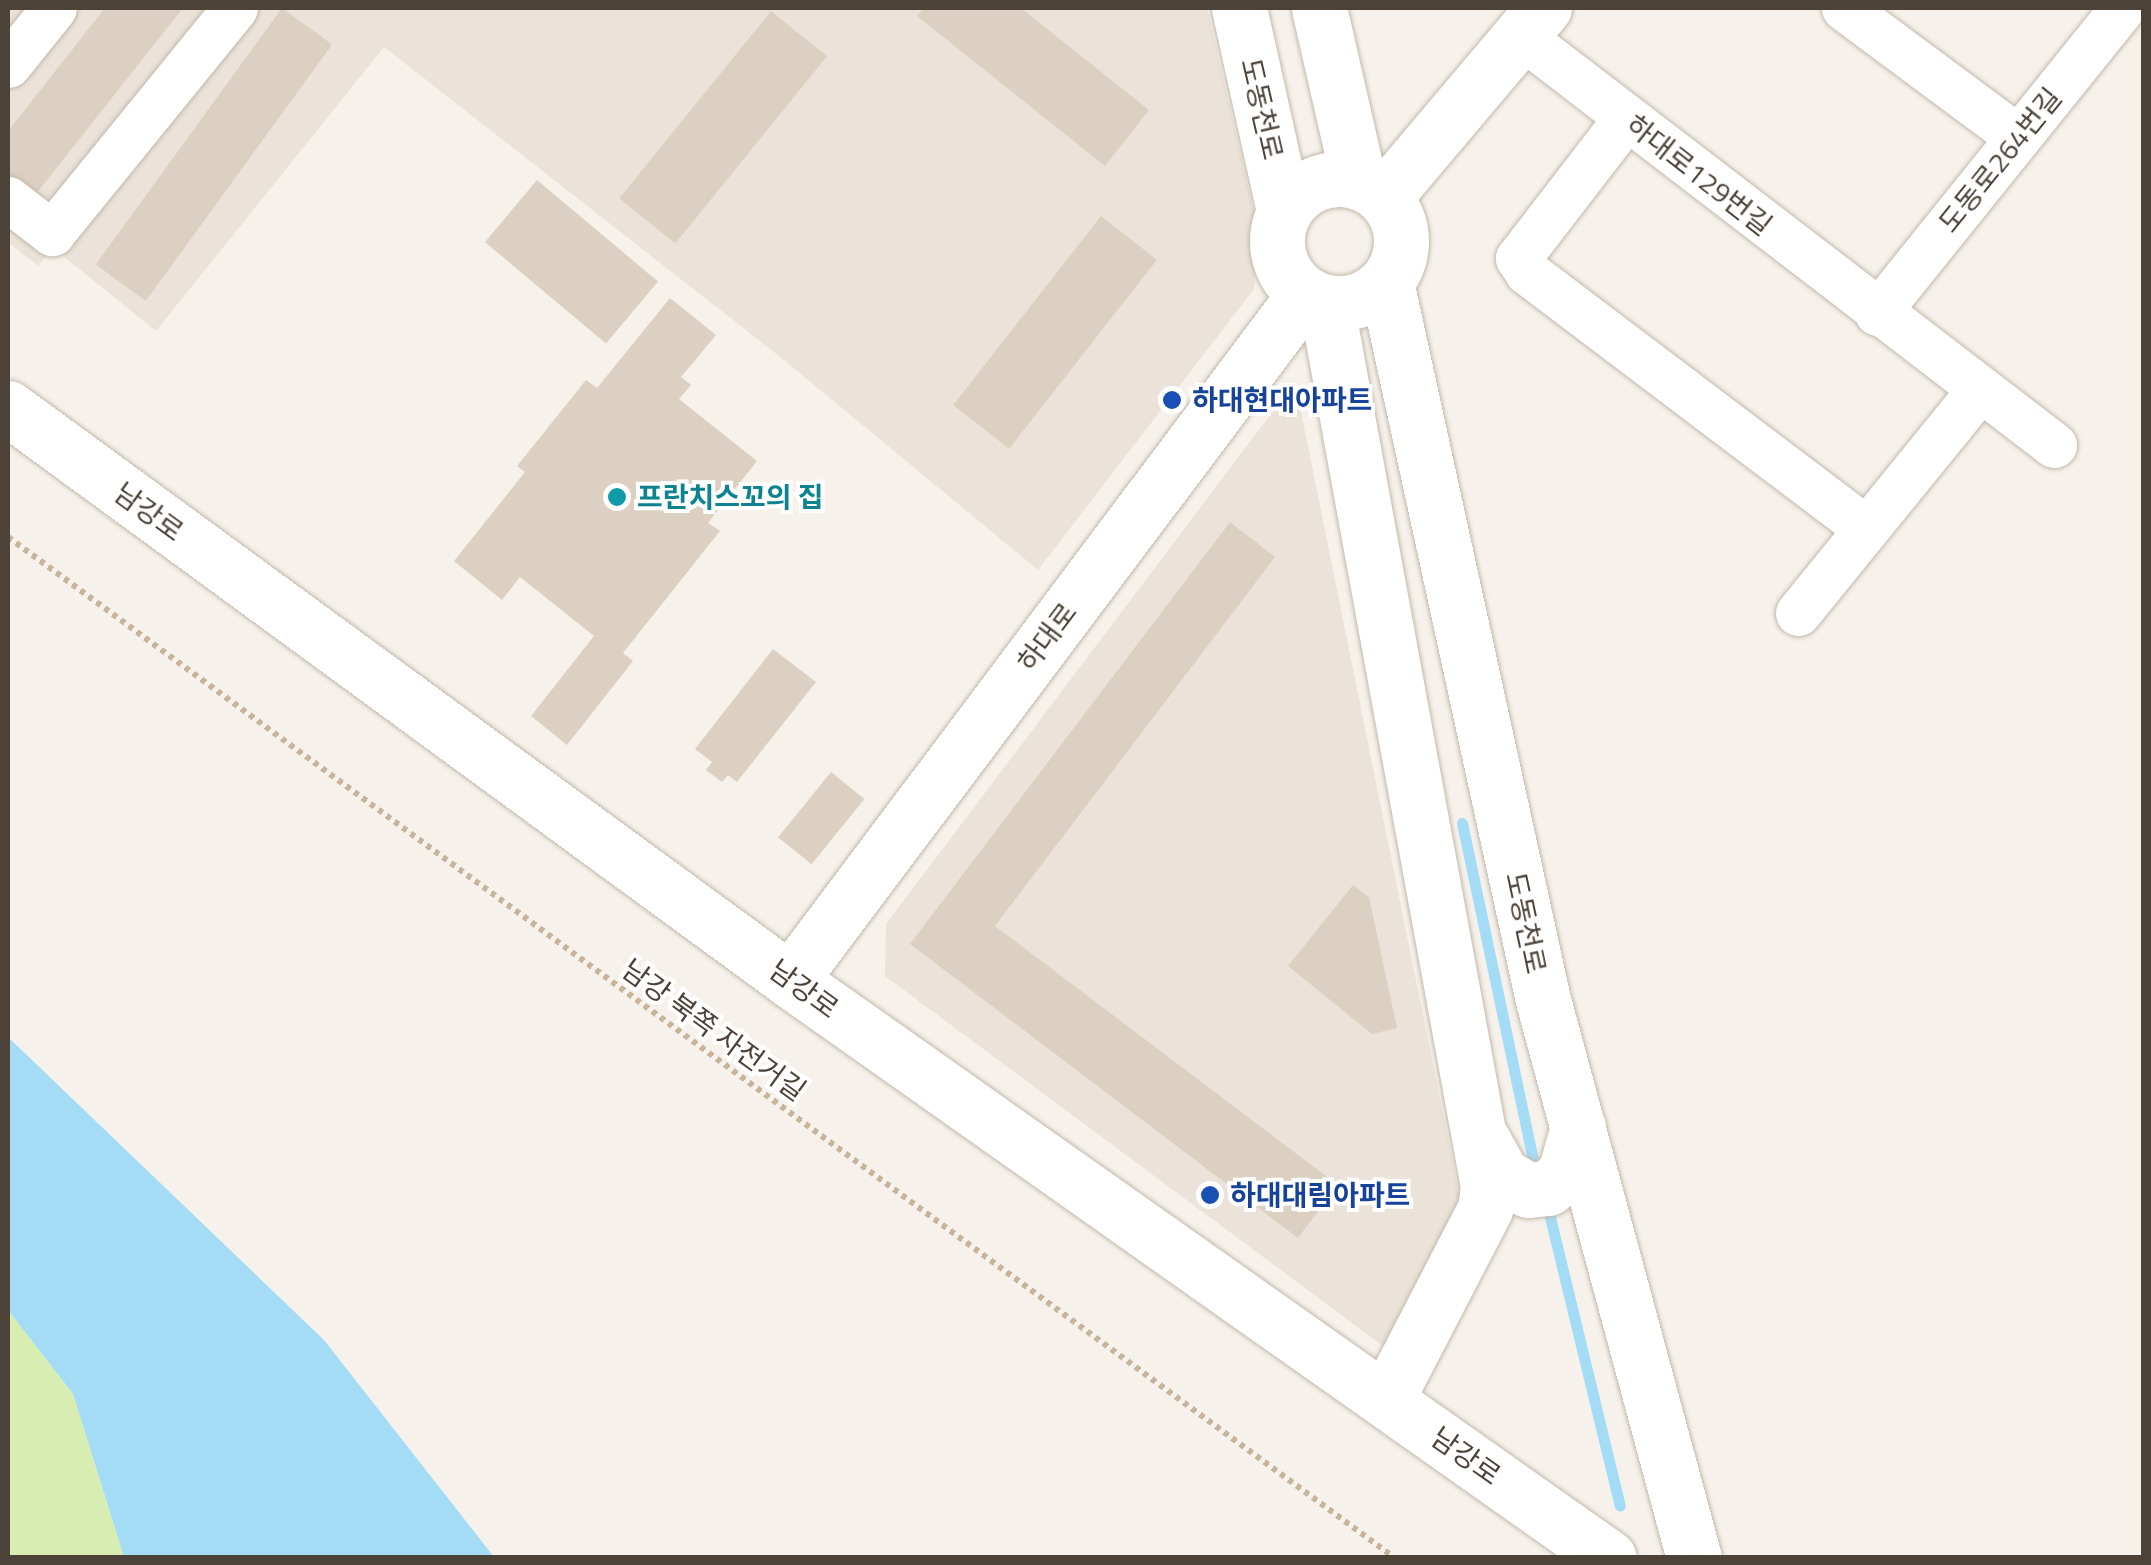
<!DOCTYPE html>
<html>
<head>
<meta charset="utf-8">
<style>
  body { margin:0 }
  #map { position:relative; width:2151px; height:1565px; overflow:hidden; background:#f6f2eb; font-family:"Titillium Web","Noto Sans KR",sans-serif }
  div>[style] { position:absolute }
  .residential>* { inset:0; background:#ebe3d9 }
  .green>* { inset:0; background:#d8edb1 }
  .water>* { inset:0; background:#a4dcf6 }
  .stream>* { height:11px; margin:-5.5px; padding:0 5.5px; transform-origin:5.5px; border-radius:5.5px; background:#a4dcf6 }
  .building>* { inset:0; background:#dcd0c2; transform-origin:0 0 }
  .path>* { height:6px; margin-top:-3px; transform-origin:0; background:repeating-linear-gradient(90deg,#c6b49c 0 5px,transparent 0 10px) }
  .roads { filter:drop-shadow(0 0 2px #c3b9ac) drop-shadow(0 0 2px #c3b9ac) }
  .minor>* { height:45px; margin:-22.5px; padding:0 22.5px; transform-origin:22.5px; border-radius:22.5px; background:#fff }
  .tertiary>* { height:55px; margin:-27.5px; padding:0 27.5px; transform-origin:27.5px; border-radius:27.5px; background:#fff }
  .tertiary>.ring { margin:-27.5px; padding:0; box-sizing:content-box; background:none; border:55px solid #fff; border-radius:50% }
  .dots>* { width:28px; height:28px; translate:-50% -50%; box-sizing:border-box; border:5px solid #fff; border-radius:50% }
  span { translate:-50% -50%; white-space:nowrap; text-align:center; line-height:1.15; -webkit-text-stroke:8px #fff; paint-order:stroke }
  .street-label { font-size:28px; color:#4c4238 }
  .transit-label { font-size:28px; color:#164399; font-weight:700 }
  .left { translate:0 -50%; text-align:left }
  .culture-label { font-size:28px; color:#0d838f; font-weight:700 }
  .frame { position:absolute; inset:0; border:10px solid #4c4238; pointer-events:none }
</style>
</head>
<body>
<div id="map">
  <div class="residential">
    <div style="clip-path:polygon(8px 8px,1207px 8px,1257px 225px,1254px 289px,1038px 570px,779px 356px,384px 47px,156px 331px,53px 248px,38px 266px,8px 242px)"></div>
    <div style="clip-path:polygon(1295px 382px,1460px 1198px,1383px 1346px,885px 976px,886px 924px)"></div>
  </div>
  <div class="green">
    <div style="clip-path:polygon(8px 1310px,73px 1394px,124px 1557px,8px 1557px)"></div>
  </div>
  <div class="water">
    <div style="clip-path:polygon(8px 1037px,324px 1340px,494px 1557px,124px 1557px,73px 1394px,8px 1310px)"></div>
  </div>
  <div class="stream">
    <div style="left:1462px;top:823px;width:349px;rotate:78.1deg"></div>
    <div style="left:1549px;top:1213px;width:301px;rotate:76.4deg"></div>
  </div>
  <div class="building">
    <div style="clip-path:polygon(105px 8px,183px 8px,28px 204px,8px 187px,8px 131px)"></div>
    <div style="left:282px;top:8px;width:62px;height:317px;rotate:36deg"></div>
    <div style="clip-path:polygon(924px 8px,1021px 8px,1149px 110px,1105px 166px,917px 16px)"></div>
    <div style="left:771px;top:11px;width:72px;height:241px;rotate:39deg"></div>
    <div style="left:537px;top:180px;width:158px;height:81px;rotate:40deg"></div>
    <div style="left:1101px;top:216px;width:71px;height:240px;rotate:38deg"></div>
    <div style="clip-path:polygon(670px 298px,716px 335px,681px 377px,691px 385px,679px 399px,757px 461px,708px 523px,720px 531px,623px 653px,633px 661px,567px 745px,531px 716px,594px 636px,520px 577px,502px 600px,454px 561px,525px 472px,517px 466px,586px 380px,597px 388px)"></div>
    <div style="clip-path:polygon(1230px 522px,1275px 557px,995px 926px,1338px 1185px,1298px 1238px,910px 944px)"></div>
    <div style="clip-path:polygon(773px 649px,816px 682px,737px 782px,728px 775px,722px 782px,706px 770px,712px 762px,695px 749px)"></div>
    <div style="left:831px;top:772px;width:43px;height:84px;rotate:39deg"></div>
    <div style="clip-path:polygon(1353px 885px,1369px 897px,1397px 1028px,1372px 1034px,1288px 966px)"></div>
  </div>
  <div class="path">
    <div style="left:8px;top:537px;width:1722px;rotate:36.36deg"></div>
  </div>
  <div class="roads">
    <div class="minor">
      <div style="left:1844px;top:8px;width:217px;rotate:36.6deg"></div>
      <div style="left:1521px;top:36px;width:672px;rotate:37.5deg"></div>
      <div style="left:8px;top:65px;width:73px;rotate:-51.1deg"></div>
      <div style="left:1626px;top:118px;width:177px;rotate:127.6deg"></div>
      <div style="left:1518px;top:258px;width:17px;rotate:57deg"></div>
      <div style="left:1527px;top:272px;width:425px;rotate:37.1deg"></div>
      <div style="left:8px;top:199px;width:56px;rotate:37.7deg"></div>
      <div style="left:52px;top:233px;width:290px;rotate:-50.9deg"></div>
      <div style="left:1877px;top:313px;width:391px;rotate:-51.2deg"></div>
      <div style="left:1798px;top:613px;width:289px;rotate:-50.9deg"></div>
    </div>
    <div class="tertiary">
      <div style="left:1239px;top:8px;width:208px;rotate:77.5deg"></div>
      <div style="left:1319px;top:8px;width:179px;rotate:77.1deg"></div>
      <div class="ring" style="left:1277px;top:179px;width:69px;height:69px"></div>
      <div style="left:1384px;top:197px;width:248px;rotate:-49.8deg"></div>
      <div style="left:1386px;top:282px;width:735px;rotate:77.67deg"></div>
      <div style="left:1543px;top:1000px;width:578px;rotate:74.86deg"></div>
      <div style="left:1326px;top:302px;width:899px;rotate:79.62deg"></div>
      <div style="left:1488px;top:1186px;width:23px;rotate:97deg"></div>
      <div style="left:1485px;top:1209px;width:215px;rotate:117.4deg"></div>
      <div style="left:8px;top:408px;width:969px;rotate:36.18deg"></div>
      <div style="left:790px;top:980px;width:1002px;rotate:35.21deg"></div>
      <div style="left:790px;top:980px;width:858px;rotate:-53.1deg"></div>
      <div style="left:1482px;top:1139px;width:41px;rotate:60.9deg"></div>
      <div style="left:1502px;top:1175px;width:30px;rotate:30deg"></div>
      <div style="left:1528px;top:1190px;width:20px;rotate:-6deg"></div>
      <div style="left:1548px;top:1188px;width:23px;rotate:-41deg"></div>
      <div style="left:1565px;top:1173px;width:48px;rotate:-74.2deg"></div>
    </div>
  </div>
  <div class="dots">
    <div style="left:1172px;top:400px;background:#1a4fb4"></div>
    <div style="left:617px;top:497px;background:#0f9aa8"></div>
    <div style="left:1210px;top:1195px;background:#1a4fb4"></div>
  </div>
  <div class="street-label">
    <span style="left:1262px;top:109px;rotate:77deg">도동천로</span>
    <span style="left:2000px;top:160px;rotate:-51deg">도동로264번길</span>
    <span style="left:1699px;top:175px;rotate:38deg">하대로129번길</span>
    <span style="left:149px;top:512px;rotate:36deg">남강로</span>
    <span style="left:1047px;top:637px;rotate:-53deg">하대로</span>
    <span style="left:1526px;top:923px;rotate:78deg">도동천로</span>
    <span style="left:804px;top:989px;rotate:36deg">남강로</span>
    <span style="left:714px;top:1030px;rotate:36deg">남강 북쪽 자전거길</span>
    <span style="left:1466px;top:1456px;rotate:35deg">남강로</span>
  </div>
  <div class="transit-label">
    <span class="left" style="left:1192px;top:400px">하대현대아파트</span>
    <span class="left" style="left:1230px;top:1195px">하대대림아파트</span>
  </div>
  <div class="culture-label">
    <span class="left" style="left:637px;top:497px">프란치스꼬의 집</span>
  </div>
  <div class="frame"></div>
</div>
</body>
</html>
